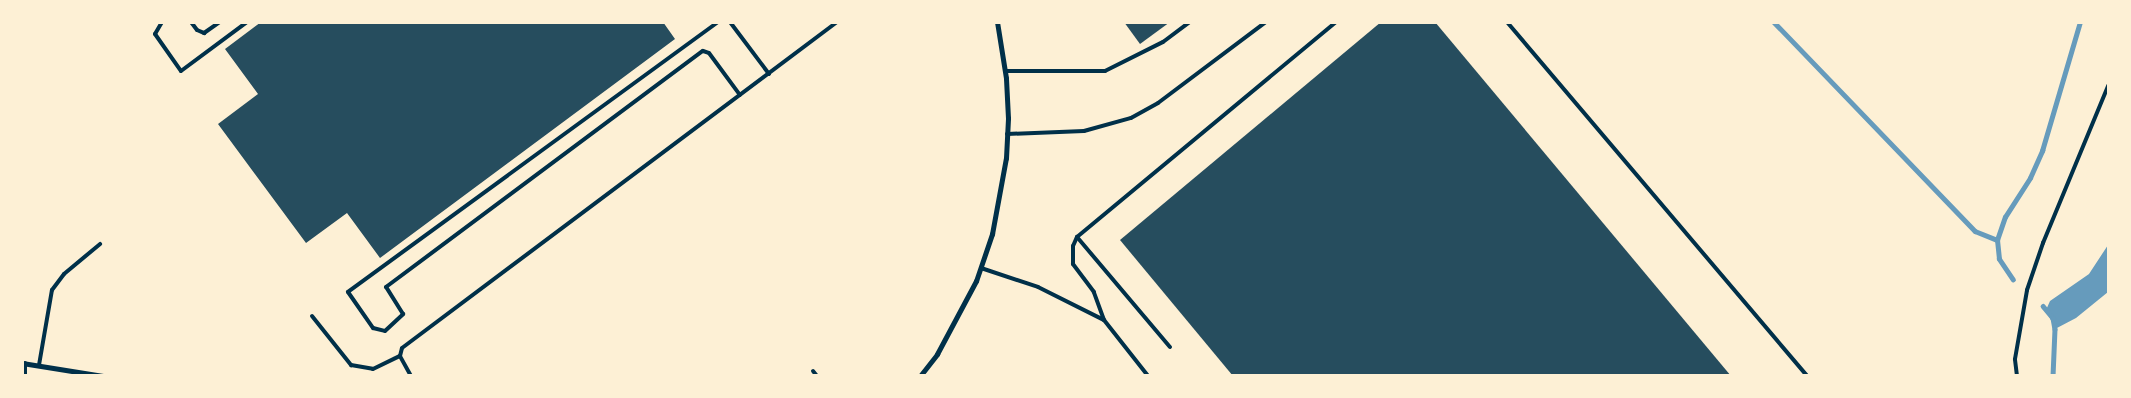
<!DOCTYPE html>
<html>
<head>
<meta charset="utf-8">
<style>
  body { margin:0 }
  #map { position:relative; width:2131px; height:398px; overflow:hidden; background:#fdf0d5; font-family:Cabin,sans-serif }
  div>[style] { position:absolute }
  .water>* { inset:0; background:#669bbc }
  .stream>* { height:4.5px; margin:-2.25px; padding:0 2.25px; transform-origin:2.25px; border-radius:2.25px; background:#669bbc }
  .building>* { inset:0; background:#264d5e }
  .service>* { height:4px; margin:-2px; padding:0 2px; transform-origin:2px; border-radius:2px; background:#003049 }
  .minor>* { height:5px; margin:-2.5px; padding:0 2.5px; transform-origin:2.5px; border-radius:2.5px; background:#003049 }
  span { translate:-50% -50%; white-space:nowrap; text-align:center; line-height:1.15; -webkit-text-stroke:5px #fdf0d5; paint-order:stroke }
  .frame { position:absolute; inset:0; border:24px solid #fdf0d5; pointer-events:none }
</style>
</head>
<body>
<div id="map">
  <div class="water">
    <div style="clip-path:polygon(2108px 245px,2108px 292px,2076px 318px,2055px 329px,2046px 310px,2050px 301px,2089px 274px)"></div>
  </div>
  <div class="stream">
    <div style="left:1774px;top:22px;width:290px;rotate:46.1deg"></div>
    <div style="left:1975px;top:231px;width:24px;rotate:22deg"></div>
    <div style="left:2013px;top:280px;width:25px;rotate:-124deg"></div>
    <div style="left:1999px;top:259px;width:19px;rotate:-96deg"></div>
    <div style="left:1997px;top:240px;width:24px;rotate:-71deg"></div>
    <div style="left:2005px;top:217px;width:46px;rotate:-57.3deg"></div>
    <div style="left:2030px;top:178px;width:30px;rotate:-66deg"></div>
    <div style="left:2042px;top:151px;width:134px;rotate:-73.6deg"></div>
    <div style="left:2043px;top:306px;width:16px;rotate:50deg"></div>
    <div style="left:2053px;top:318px;width:11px;rotate:80deg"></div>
    <div style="left:2055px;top:329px;width:47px;rotate:92.4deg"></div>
  </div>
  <div class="building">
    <div style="clip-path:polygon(261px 22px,663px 22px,675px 39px,380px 258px,347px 213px,306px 243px,218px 124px,258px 94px,225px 49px)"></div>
    <div style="clip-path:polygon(1124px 22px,1170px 22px,1140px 44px)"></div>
    <div style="clip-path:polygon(1381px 22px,1435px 22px,1731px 376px,1233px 376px,1120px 240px)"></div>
  </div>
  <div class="service">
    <div style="left:102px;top:22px;width:18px"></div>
    <div style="left:162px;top:22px;width:14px;rotate:120deg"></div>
    <div style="left:155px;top:34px;width:45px;rotate:54.9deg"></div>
    <div style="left:181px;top:71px;width:82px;rotate:-36.6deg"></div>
    <div style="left:191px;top:22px;width:10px;rotate:53deg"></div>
    <div style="left:197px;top:30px;width:8px;rotate:23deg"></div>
    <div style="left:204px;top:33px;width:19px;rotate:-35deg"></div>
    <div style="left:718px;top:22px;width:458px;rotate:143.9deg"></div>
    <div style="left:348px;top:292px;width:44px;rotate:55.2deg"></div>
    <div style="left:373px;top:328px;width:12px;rotate:14deg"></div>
    <div style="left:385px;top:331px;width:25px;rotate:-43deg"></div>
    <div style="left:403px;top:314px;width:32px;rotate:-122deg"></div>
    <div style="left:386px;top:287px;width:395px;rotate:-36.7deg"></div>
    <div style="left:703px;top:51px;width:6px;rotate:18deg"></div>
    <div style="left:709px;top:53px;width:52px;rotate:53.6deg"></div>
    <div style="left:730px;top:22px;width:65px;rotate:53.1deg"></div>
    <div style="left:1507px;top:22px;width:464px;rotate:49.7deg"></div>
    <div style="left:1005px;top:71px;width:100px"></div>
    <div style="left:1105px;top:71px;width:65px;rotate:-26.6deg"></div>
    <div style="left:1163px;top:42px;width:34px;rotate:-37deg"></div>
    <div style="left:1007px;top:134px;width:77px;rotate:-2.2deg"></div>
    <div style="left:1084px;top:131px;width:49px;rotate:-15.5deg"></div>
    <div style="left:1131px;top:118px;width:31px;rotate:-29deg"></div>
    <div style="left:1158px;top:103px;width:135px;rotate:-36.9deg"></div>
    <div style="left:1077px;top:237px;width:144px;rotate:49.8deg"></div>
    <div style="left:981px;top:268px;width:60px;rotate:18.4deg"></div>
    <div style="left:1038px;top:287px;width:74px;rotate:26.6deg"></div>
    <div style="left:1104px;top:320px;width:71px;rotate:51.8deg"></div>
    <div style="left:312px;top:316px;width:63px;rotate:51.5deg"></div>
    <div style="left:351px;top:365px;width:22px;rotate:10deg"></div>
    <div style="left:373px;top:369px;width:30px;rotate:-26deg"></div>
    <div style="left:1104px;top:320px;width:30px;rotate:-110deg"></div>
    <div style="left:1094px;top:292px;width:35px;rotate:-127deg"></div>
    <div style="left:1073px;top:264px;width:18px;rotate:-90deg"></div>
    <div style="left:1073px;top:246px;width:10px;rotate:-66deg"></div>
    <div style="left:1077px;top:237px;width:337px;rotate:-39.7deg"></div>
    <div style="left:39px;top:365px;width:76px;rotate:-80.2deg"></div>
    <div style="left:52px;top:290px;width:20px;rotate:-53deg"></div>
    <div style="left:64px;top:274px;width:47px;rotate:-39.8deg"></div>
    <div style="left:813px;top:371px;width:6px;rotate:51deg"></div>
    <div style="left:25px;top:376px;width:13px;rotate:-90deg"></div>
    <div style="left:411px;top:376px;width:23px;rotate:-119deg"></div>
    <div style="left:400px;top:356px;width:8px;rotate:-76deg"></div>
    <div style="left:402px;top:348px;width:544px;rotate:-36.85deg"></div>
    <div style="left:2017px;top:376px;width:17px;rotate:-97deg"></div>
    <div style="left:2015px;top:359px;width:70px;rotate:-80.1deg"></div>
    <div style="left:2027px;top:290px;width:50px;rotate:-71.2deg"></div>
    <div style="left:2043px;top:243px;width:170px;rotate:-67.5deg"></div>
  </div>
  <div class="minor">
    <div style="left:22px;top:363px;width:82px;rotate:9.1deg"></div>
    <div style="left:920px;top:376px;width:28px;rotate:-52deg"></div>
    <div style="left:937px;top:354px;width:83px;rotate:-61.9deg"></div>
    <div style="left:976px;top:281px;width:50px;rotate:-71.2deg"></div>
    <div style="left:992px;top:234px;width:77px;rotate:-79.6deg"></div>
    <div style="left:1006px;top:158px;width:40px;rotate:-87.1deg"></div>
    <div style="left:1008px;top:118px;width:40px;rotate:-92.9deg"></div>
    <div style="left:1006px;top:78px;width:57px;rotate:-99.1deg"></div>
  </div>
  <div class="frame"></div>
</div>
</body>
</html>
